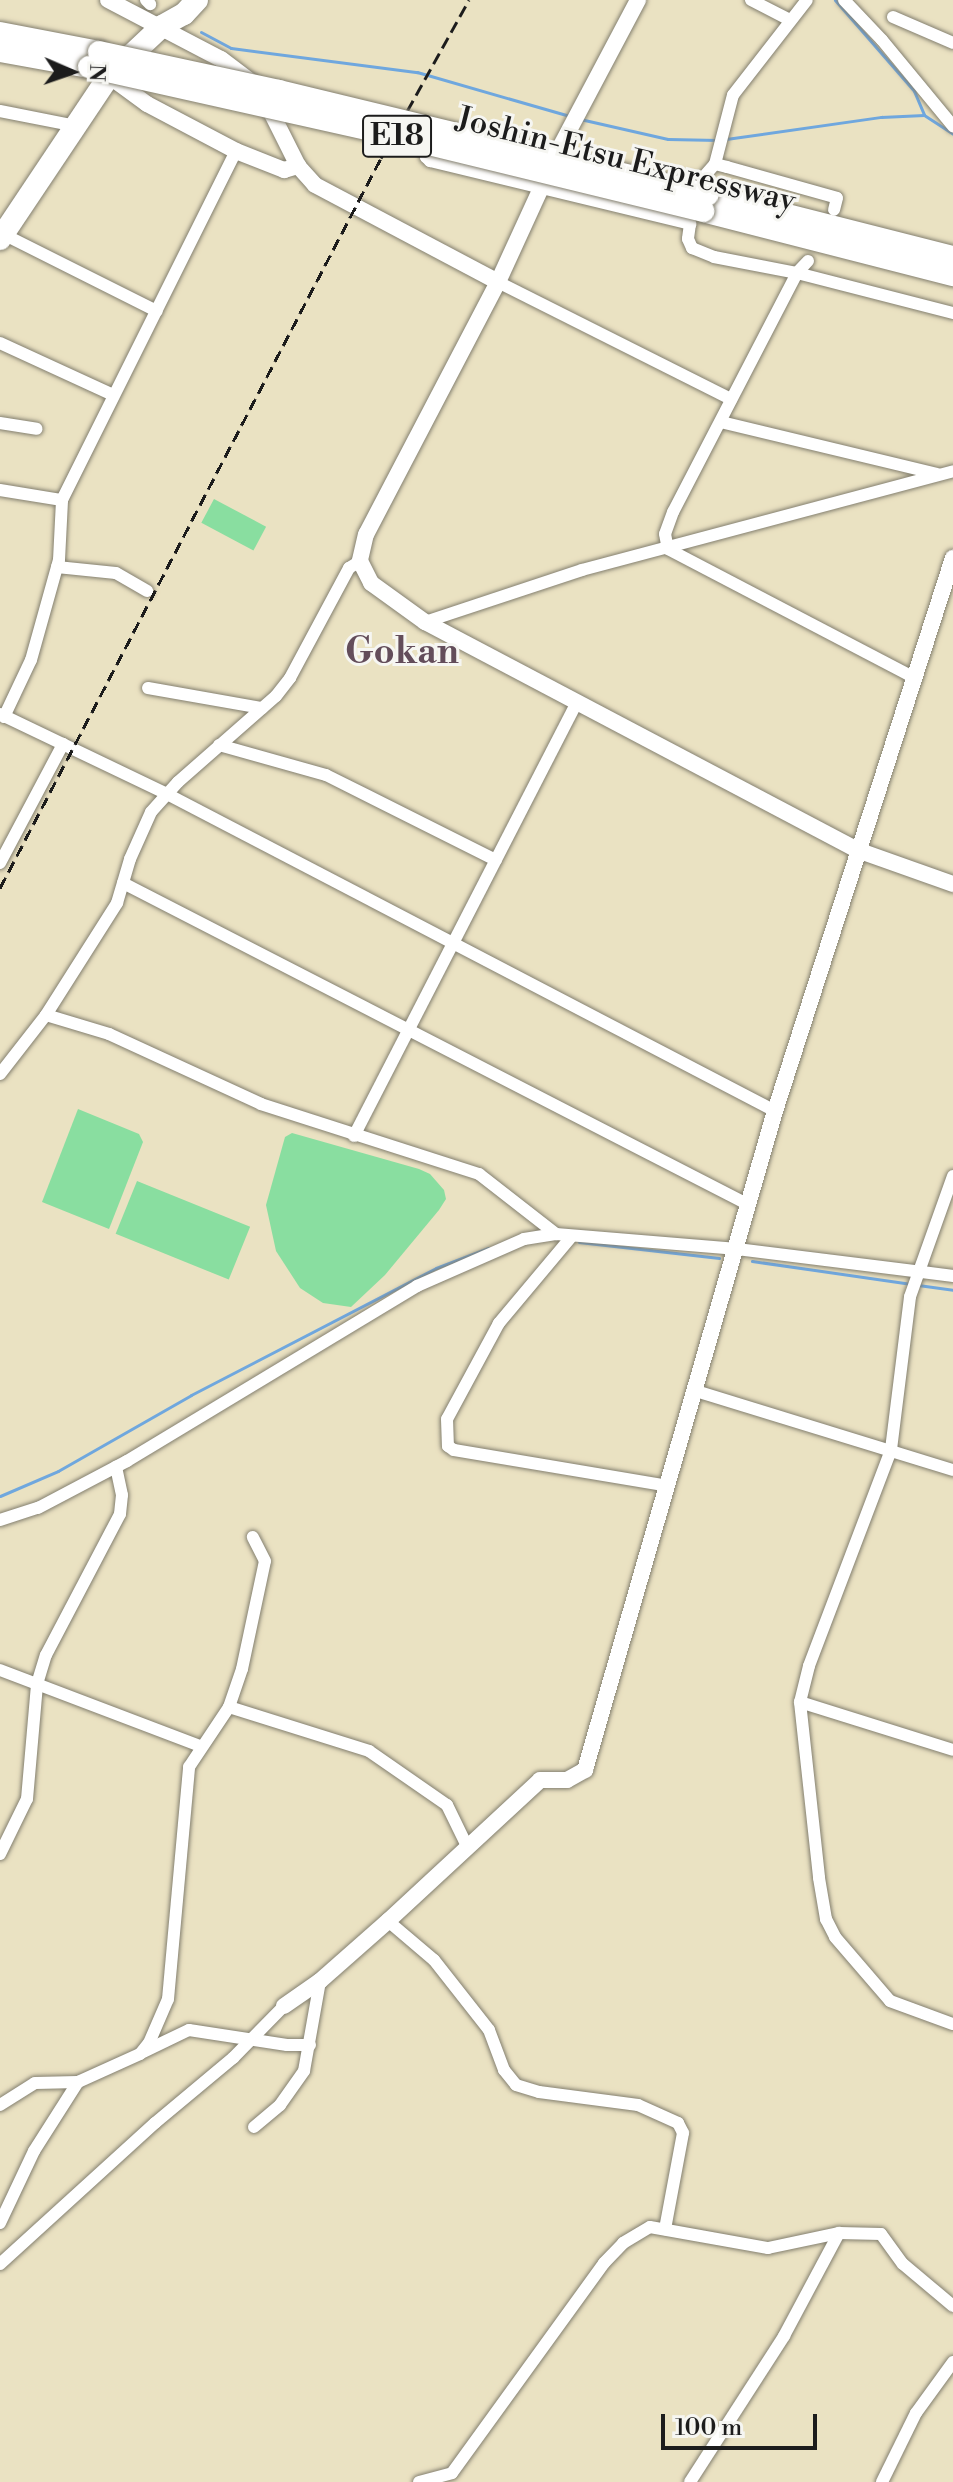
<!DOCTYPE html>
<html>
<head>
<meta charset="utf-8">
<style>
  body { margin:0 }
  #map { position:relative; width:953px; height:2482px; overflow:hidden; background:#eae2c2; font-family:"Libre Bodoni",serif }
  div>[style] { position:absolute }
  .green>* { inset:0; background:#89dea0; transform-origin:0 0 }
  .stream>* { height:3px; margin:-1.5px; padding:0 1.5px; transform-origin:1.5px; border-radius:1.5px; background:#6fa7de }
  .roads { filter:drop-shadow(0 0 2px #837f6f) drop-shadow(0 0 2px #837f6f) }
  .street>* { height:12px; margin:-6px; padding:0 6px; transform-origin:6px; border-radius:6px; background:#fff }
  .secondary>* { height:16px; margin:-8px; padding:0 8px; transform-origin:8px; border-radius:8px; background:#fff }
  .highway>* { height:22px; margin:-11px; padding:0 11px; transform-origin:11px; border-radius:11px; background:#fff }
  .rail>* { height:3px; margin-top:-1.5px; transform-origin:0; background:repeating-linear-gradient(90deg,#1c1c1c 0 12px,transparent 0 18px) }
  .bridges { filter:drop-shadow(0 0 2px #837f6f) drop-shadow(0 0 2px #837f6f) }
  .highway-bridge>* { height:22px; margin:-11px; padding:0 11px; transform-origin:11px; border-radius:11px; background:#fff }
  span { translate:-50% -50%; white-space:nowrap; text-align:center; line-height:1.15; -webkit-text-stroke:6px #f6f6f2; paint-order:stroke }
  .shield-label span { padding:2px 6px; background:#f6f6f2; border:2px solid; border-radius:6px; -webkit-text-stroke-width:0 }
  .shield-label { font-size:30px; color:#1c1c1c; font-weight:700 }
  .street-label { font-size:32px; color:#1c1c1c }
  .quarter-label { font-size:36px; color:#634d5a; font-weight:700 }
  .north { position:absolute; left:32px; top:32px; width:80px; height:80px; -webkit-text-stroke:6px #f6f6f2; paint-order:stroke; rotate:92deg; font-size:22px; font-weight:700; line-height:32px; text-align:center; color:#1c1c1c }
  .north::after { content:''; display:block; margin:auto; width:28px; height:36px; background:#1c1c1c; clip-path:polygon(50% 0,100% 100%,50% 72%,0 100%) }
  .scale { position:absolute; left:661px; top:2414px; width:156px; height:36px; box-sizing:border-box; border:4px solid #1c1c1c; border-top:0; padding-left:10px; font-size:24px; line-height:28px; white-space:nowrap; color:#1c1c1c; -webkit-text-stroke:6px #f6f6f2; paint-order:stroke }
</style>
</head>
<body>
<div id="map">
  <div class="green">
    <div style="left:214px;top:499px;width:59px;height:27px;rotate:28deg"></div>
    <div style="clip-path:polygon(78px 1109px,139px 1134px,143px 1142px,109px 1229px,42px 1202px)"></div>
    <div style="clip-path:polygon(292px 1133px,419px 1169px,430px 1174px,444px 1190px,446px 1199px,439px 1210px,385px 1275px,351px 1307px,323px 1303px,300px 1288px,276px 1251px,266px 1205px,285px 1137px)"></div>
    <div style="left:137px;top:1181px;width:122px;height:57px;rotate:22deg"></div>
  </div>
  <div class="stream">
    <div style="left:835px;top:0;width:121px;rotate:49deg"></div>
    <div style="left:914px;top:91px;width:26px;rotate:67deg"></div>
    <div style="left:924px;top:115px;width:35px;rotate:33deg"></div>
    <div style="left:201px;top:32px;width:34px;rotate:28deg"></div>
    <div style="left:231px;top:48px;width:188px;rotate:7.4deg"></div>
    <div style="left:417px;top:72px;width:158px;rotate:16.1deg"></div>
    <div style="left:580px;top:119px;width:90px;rotate:12.8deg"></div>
    <div style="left:668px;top:139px;width:50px;rotate:1.1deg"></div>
    <div style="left:726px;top:139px;width:157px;rotate:-8.1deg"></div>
    <div style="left:881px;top:117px;width:43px;rotate:-2.7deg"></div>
    <div style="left:579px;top:1242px;width:141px;rotate:6.5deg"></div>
    <div style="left:752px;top:1261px;width:161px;rotate:8.2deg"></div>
    <div style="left:918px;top:1285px;width:35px;rotate:8deg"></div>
    <div style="left:0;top:1496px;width:63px;rotate:-23.3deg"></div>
    <div style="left:58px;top:1471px;width:153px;rotate:-29.7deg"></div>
    <div style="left:191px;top:1395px;width:276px;rotate:-27.4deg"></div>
    <div style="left:436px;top:1268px;width:56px;rotate:-21deg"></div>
  </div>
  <div class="roads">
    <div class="street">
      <div style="left:146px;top:0;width:6px;rotate:45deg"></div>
      <div style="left:751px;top:0;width:44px;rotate:27.1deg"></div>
      <div style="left:844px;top:0;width:55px;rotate:46.5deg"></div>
      <div style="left:882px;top:40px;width:112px;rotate:50.5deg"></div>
      <div style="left:893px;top:17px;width:65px;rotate:23.4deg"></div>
      <div style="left:0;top:111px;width:77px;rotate:11.2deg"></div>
      <div style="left:433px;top:144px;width:15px;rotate:118deg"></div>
      <div style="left:426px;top:157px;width:6px;rotate:45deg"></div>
      <div style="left:430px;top:161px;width:268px;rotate:13.6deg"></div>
      <div style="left:690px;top:224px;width:15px;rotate:98deg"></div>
      <div style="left:688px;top:239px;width:10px;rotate:66deg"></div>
      <div style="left:692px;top:248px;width:24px;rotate:22deg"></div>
      <div style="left:714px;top:257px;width:85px;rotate:10.9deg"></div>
      <div style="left:797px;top:273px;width:161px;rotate:14.4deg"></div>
      <div style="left:715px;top:164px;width:71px;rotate:-75.4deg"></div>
      <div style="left:733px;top:95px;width:120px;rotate:-52.1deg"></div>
      <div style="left:678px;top:177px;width:23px;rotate:7deg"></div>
      <div style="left:701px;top:180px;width:21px;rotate:-49deg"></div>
      <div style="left:715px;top:164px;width:12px;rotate:14deg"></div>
      <div style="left:727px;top:167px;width:114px;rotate:15.7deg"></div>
      <div style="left:837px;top:198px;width:12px;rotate:104deg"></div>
      <div style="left:3px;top:234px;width:172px;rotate:26.6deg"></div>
      <div style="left:808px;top:261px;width:16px;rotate:133deg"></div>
      <div style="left:797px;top:273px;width:269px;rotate:117.4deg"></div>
      <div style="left:673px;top:512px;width:23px;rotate:110deg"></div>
      <div style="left:665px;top:534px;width:15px;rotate:79deg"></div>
      <div style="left:668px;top:549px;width:279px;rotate:27.6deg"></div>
      <div style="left:498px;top:282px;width:261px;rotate:26.7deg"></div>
      <div style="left:0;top:343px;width:124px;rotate:24.7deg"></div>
      <div style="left:721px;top:422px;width:222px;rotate:13.5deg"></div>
      <div style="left:0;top:423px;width:37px;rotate:9deg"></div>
      <div style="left:0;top:490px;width:63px;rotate:9.2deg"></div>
      <div style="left:57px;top:567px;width:59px;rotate:5.8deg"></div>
      <div style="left:116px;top:573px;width:36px;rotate:30deg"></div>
      <div style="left:425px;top:622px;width:165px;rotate:-18.3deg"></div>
      <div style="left:582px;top:570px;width:384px;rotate:-14.9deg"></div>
      <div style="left:148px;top:688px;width:116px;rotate:10deg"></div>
      <div style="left:0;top:714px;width:185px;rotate:25.6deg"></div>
      <div style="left:167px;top:794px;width:686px;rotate:27.54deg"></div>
      <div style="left:4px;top:717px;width:63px;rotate:-64.7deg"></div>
      <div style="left:31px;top:660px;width:104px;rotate:-74.4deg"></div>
      <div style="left:59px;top:560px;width:60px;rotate:-87.1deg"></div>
      <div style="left:62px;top:500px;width:390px;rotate:-63.5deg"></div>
      <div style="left:219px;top:745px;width:111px;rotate:15.7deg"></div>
      <div style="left:326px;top:775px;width:190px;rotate:26.6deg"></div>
      <div style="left:0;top:863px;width:135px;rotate:-62.1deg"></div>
      <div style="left:123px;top:883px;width:704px;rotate:27.22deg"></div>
      <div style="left:46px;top:1015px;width:66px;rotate:16.8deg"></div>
      <div style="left:109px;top:1034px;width:167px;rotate:24.7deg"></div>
      <div style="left:261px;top:1104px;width:229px;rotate:17.8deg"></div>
      <div style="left:479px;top:1174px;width:98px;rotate:37.9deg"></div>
      <div style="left:0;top:1074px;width:75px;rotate:-52.1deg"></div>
      <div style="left:46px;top:1015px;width:133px;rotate:-57.6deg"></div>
      <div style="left:117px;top:903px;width:46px;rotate:-73.5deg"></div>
      <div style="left:130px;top:859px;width:51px;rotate:-65.9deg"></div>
      <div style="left:151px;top:812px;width:40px;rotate:-48deg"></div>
      <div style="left:178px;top:782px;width:130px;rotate:-41.3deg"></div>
      <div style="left:276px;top:696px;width:23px;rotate:-52deg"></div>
      <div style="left:290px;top:678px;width:125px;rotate:-61.8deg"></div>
      <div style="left:349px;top:568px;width:13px;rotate:-32deg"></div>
      <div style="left:354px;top:1136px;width:489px;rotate:-62.8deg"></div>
      <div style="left:953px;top:1176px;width:128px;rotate:109.6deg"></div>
      <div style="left:910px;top:1297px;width:154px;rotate:97.1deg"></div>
      <div style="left:891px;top:1450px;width:231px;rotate:110.8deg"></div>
      <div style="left:809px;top:1666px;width:37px;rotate:104deg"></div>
      <div style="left:800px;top:1702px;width:177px;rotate:83.8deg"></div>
      <div style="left:819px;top:1878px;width:42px;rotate:80.3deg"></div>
      <div style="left:826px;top:1919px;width:20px;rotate:63deg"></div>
      <div style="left:835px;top:1937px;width:84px;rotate:49.3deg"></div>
      <div style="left:890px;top:2001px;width:67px;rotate:20.1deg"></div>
      <div style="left:572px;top:1236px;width:114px;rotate:130deg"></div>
      <div style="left:499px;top:1323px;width:109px;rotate:118.4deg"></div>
      <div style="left:447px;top:1419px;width:27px;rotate:88deg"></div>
      <div style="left:448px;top:1446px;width:7px;rotate:34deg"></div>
      <div style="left:454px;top:1450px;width:217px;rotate:9.5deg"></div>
      <div style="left:696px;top:1391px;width:269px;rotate:17.1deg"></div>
      <div style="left:0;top:1520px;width:40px;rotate:-18deg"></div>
      <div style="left:38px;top:1508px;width:101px;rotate:-27.8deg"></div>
      <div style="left:127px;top:1461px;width:339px;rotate:-31.1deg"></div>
      <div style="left:417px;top:1286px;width:117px;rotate:-23.7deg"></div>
      <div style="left:524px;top:1239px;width:32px;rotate:-9deg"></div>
      <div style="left:556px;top:1234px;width:182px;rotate:4.7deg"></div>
      <div style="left:737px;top:1249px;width:218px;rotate:7.1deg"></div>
      <div style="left:0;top:1670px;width:214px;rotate:20.8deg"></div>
      <div style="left:800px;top:1702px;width:160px;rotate:17.4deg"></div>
      <div style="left:229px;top:1707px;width:147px;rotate:17.4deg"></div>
      <div style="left:369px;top:1751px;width:95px;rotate:34.7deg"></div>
      <div style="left:447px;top:1805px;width:48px;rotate:64deg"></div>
      <div style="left:0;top:1854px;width:61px;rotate:-63.9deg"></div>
      <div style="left:27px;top:1799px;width:115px;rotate:-85deg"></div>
      <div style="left:37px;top:1684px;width:30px;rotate:-73deg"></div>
      <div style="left:46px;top:1655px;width:159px;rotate:-62.3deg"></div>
      <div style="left:120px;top:1514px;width:19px;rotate:-84deg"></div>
      <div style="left:122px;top:1495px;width:29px;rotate:-102deg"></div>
      <div style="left:388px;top:1921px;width:60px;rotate:40.3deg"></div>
      <div style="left:434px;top:1960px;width:89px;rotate:51.8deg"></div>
      <div style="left:489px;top:2030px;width:43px;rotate:69.4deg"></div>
      <div style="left:504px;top:2070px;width:19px;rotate:51deg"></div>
      <div style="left:516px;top:2085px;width:24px;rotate:17deg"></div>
      <div style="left:539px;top:2092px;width:100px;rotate:7.5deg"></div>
      <div style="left:638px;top:2105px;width:44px;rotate:24.2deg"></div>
      <div style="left:678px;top:2123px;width:11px;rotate:63deg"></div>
      <div style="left:683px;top:2133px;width:98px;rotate:100.6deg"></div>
      <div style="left:143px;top:2052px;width:51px;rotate:-25.6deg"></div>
      <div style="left:189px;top:2030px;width:99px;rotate:8.7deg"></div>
      <div style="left:287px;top:2045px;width:23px"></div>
      <div style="left:0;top:2105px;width:41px;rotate:-32.2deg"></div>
      <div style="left:35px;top:2083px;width:43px;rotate:-1.3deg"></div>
      <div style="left:254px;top:2127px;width:34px;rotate:-40deg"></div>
      <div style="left:280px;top:2105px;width:42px;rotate:-54.8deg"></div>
      <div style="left:304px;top:2071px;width:91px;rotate:-79.9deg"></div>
      <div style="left:0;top:2223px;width:80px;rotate:-64.7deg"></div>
      <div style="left:34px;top:2151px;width:82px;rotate:-57.5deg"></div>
      <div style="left:78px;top:2082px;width:68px;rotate:-24.3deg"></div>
      <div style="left:140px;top:2054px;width:14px;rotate:-51deg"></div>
      <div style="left:149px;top:2043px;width:48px;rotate:-66.6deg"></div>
      <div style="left:168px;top:1999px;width:233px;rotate:-84.8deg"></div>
      <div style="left:189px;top:1767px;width:72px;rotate:-56.3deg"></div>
      <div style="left:229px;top:1707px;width:40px;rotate:-71.1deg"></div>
      <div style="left:242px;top:1669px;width:110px;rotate:-78deg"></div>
      <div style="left:265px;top:1561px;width:27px;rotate:-117deg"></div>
      <div style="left:0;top:2264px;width:210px;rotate:-42.3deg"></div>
      <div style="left:155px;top:2123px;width:102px;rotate:-39.8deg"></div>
      <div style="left:233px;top:2058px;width:73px;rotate:-45.6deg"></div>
      <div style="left:419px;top:2482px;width:34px;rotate:-15deg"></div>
      <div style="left:452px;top:2473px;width:259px;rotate:-54.1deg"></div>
      <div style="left:604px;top:2263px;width:28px;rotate:-46deg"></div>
      <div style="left:623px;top:2243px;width:31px;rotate:-31deg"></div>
      <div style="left:650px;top:2227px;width:120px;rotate:10.1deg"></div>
      <div style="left:768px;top:2248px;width:73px;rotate:-11.9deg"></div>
      <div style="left:839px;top:2233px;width:42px;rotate:1.4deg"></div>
      <div style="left:881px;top:2234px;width:37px;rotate:54deg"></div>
      <div style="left:903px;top:2264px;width:65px;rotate:40deg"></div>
      <div style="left:690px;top:2482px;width:174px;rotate:-57.2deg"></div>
      <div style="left:784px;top:2336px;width:117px;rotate:-61.9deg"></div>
      <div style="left:882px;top:2482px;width:77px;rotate:-63.8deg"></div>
      <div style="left:916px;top:2413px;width:63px;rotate:-54deg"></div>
    </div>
    <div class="secondary">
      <div style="left:108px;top:0;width:127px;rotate:27.6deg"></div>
      <div style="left:221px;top:59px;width:38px;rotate:37deg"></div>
      <div style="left:638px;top:0;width:171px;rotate:117.9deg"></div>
      <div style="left:558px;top:151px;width:144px;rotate:114.6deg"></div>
      <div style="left:498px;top:282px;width:284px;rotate:117.6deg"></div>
      <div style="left:366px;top:534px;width:28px;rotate:103deg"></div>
      <div style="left:360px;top:561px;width:25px;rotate:63deg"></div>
      <div style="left:371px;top:583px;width:67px;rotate:35.8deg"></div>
      <div style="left:425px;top:622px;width:488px;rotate:27.8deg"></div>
      <div style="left:857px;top:850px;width:102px;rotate:19.5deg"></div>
      <div style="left:109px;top:76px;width:47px;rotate:36.4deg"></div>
      <div style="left:147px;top:104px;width:101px;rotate:27.8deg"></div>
      <div style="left:236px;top:151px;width:52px;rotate:21.6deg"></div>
      <div style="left:284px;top:170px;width:15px;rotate:-16deg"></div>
      <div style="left:265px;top:100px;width:74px;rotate:63.4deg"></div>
      <div style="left:298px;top:166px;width:25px;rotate:48deg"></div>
      <div style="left:315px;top:185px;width:207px;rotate:27.9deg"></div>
      <div style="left:284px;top:2006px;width:44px;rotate:-34.8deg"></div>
      <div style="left:320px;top:1981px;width:91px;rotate:-41.4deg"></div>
      <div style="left:388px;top:1921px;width:207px;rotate:-42.8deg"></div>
      <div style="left:540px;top:1780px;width:27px"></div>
      <div style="left:567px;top:1780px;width:21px;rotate:-29deg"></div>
      <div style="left:585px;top:1770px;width:686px;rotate:-73.92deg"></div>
      <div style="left:775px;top:1111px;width:581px;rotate:-72.16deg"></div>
    </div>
    <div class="highway">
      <div style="left:0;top:33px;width:101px;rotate:10.9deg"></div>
      <div style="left:0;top:51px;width:90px;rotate:10.2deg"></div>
      <div style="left:708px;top:195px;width:253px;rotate:14.2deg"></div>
      <div style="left:703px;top:211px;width:258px;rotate:14.4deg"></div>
      <div style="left:0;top:239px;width:196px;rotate:-56.2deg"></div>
      <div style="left:109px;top:76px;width:73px;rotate:-43.3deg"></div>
      <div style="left:162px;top:26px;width:25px;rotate:-29deg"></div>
      <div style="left:184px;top:14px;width:19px;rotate:-47deg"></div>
    </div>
  </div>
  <div class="rail">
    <div style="left:0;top:888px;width:823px;rotate:-62.44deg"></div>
    <div style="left:381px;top:158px;width:181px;rotate:-60.9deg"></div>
  </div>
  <div class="bridges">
    <div class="highway-bridge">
      <div style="left:99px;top:52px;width:184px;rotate:12.2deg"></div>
      <div style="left:279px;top:91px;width:441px;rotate:13.6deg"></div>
      <div style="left:89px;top:67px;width:293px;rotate:12.6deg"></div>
      <div style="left:375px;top:131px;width:338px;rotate:13.7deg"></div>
    </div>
  </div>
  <div class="shield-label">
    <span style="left:397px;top:136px">E18</span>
  </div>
  <div class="street-label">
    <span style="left:626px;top:160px;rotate:14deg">Joshin-Etsu Expressway</span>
  </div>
  <div class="quarter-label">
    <span style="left:402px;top:653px">Gokan</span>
  </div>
  <div class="north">N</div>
  <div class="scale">100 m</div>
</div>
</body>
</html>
